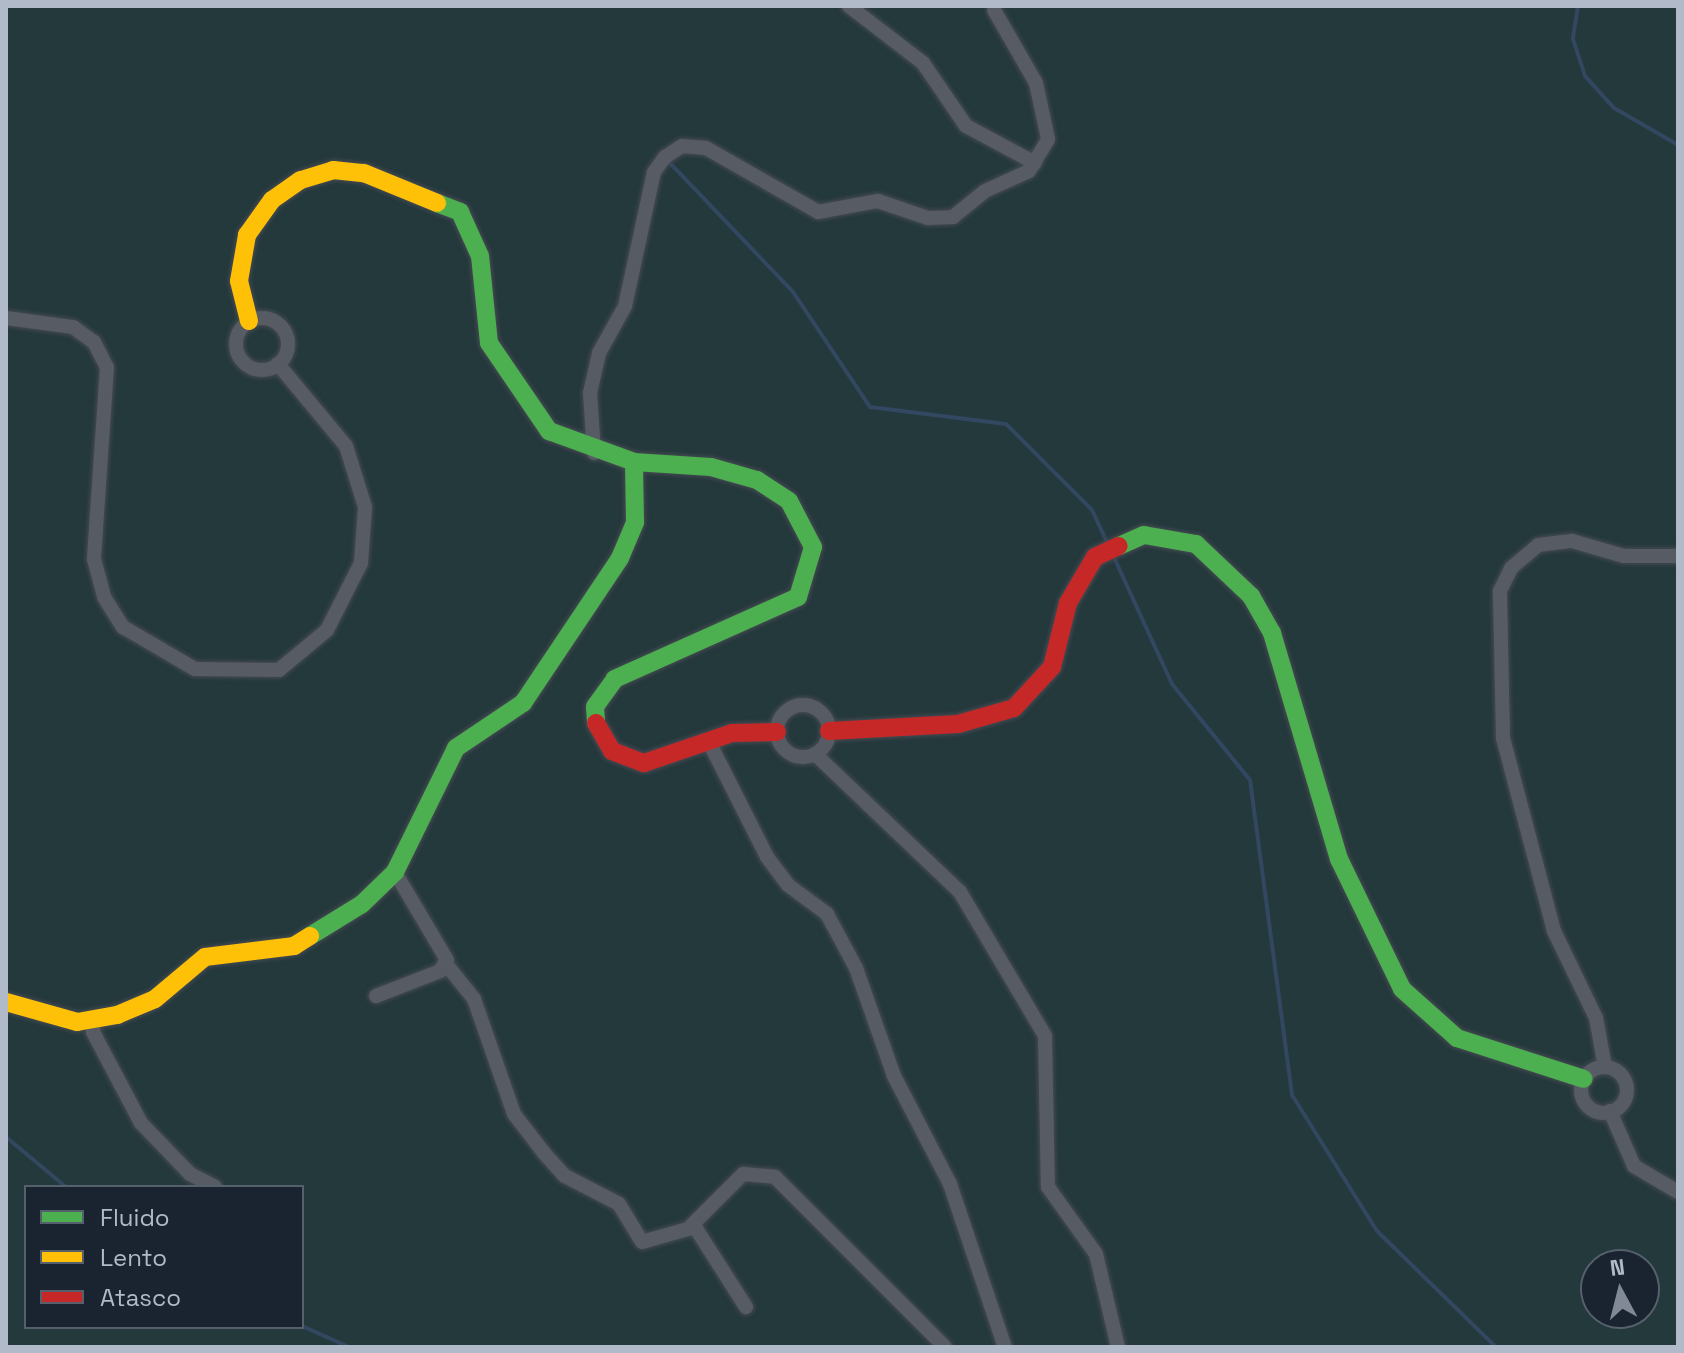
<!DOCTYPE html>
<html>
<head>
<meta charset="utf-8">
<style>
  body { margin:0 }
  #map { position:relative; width:1684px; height:1353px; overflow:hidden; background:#272e36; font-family:"Space Grotesk",sans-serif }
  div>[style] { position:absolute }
  .green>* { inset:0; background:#24393c }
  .stream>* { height:4px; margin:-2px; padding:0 2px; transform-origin:2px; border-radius:2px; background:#324760 }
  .roads { filter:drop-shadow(0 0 2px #454a51) drop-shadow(0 0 2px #454a51) }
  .street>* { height:14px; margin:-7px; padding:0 7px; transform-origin:7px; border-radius:7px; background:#575c64 }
  .street>.ring { margin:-7px; padding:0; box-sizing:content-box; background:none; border:14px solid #575c64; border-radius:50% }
  .fast>* { height:18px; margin:-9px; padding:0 9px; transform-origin:9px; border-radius:9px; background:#4caf50 }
  .slow>* { height:18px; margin:-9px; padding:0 9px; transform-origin:9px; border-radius:9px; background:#ffc107 }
  .jam>* { height:18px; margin:-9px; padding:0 9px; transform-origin:9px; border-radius:9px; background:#c62828 }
  span { translate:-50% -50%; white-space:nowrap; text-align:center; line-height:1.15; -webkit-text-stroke:7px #1a2431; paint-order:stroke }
  .frame { position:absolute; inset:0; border:8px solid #b0bac8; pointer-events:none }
  .legend { position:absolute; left:24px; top:1185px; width:280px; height:144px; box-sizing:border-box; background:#1a2431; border:2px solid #56606d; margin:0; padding:10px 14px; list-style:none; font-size:24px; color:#b0bac8 }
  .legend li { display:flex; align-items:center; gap:16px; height:40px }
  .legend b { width:40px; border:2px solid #56606d }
  .north { position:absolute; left:1580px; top:1249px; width:80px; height:80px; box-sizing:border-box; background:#1a2431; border:2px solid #56606d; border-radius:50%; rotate:353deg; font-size:22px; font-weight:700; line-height:32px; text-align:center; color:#b0bac8 }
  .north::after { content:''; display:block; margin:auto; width:28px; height:36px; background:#808995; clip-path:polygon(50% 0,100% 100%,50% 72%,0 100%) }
</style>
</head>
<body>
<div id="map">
  <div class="green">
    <div style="clip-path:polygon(evenodd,6px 6px,1678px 6px,1678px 1347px,6px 1347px,6px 6px,26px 1187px,302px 1187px,302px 1327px,26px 1327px,26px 1187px,6px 6px,1596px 1265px,1644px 1265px,1644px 1313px,1596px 1313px,1596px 1265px)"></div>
  </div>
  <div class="stream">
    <div style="left:1578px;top:6px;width:33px;rotate:99deg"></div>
    <div style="left:1573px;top:39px;width:39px;rotate:72deg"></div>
    <div style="left:1585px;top:76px;width:43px;rotate:47.8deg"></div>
    <div style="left:1614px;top:108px;width:74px;rotate:30deg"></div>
    <div style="left:668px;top:161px;width:181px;rotate:46.3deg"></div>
    <div style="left:793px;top:292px;width:138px;rotate:56.2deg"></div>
    <div style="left:870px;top:407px;width:137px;rotate:7.1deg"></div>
    <div style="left:1006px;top:424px;width:122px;rotate:45deg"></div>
    <div style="left:1092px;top:510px;width:38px;rotate:65deg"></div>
    <div style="left:1112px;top:553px;width:144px;rotate:65.4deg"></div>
    <div style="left:1172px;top:684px;width:124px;rotate:50.9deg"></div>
    <div style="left:1250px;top:780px;width:318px;rotate:82.4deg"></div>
    <div style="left:1292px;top:1095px;width:160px;rotate:58deg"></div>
    <div style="left:1377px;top:1231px;width:166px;rotate:44.3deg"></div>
    <div style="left:6px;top:1137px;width:78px;rotate:39.8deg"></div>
    <div style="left:302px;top:1326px;width:51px;rotate:24.1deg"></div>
  </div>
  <div class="roads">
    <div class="street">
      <div style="left:849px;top:6px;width:93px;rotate:37.6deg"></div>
      <div style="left:923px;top:63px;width:76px;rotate:55.7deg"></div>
      <div style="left:966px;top:126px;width:78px;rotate:28.2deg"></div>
      <div style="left:6px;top:318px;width:68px;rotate:7.7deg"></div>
      <div style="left:73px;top:327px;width:26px;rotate:36deg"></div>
      <div style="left:94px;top:342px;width:28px;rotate:63deg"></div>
      <div style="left:107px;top:367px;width:192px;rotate:93.9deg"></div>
      <div style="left:94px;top:559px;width:39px;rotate:75deg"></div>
      <div style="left:104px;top:597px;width:36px;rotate:58deg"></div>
      <div style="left:123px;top:627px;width:83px;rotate:30.3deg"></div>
      <div style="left:195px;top:669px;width:84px;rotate:0.7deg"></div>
      <div style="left:279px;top:670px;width:62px;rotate:-39.8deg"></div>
      <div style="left:327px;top:630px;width:75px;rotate:-63.1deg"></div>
      <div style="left:361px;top:563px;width:56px;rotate:-85.9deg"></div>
      <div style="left:365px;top:507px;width:64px;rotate:-107.3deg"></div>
      <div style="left:346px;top:446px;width:107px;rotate:-129.7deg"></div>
      <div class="ring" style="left:236px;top:318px;width:38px;height:38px"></div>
      <div style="left:594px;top:453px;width:60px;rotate:-93.8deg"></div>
      <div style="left:590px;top:393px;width:41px;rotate:-77.3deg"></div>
      <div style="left:599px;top:353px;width:54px;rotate:-61deg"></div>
      <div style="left:625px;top:306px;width:137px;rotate:-77.8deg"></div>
      <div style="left:654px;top:172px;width:19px;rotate:-54deg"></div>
      <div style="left:665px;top:157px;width:20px;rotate:-33deg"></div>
      <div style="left:682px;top:146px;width:24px;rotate:5deg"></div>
      <div style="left:706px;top:148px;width:129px;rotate:29.7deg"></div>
      <div style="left:818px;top:212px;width:61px;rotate:-10.4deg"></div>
      <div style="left:878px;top:201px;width:53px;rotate:18.8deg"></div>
      <div style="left:928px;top:218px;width:25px;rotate:-2deg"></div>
      <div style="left:953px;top:217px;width:41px;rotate:-39.1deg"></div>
      <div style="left:985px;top:191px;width:48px;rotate:-24.4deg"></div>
      <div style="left:1029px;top:171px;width:37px;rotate:-59deg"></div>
      <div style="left:1048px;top:139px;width:57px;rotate:-102.1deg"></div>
      <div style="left:1036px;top:83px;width:84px;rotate:-119.9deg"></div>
      <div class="ring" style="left:777px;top:705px;width:38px;height:38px"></div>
      <div style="left:708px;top:740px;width:131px;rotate:63.2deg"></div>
      <div style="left:767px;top:857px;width:35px;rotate:53deg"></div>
      <div style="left:788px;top:885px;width:49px;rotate:36.6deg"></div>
      <div style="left:827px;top:914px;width:61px;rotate:61.8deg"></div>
      <div style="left:856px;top:968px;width:114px;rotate:70.6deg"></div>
      <div style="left:894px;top:1076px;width:122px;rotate:62.6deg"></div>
      <div style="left:950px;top:1184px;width:172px;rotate:71.4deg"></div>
      <div style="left:815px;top:754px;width:200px;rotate:43.6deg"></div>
      <div style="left:960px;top:892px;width:167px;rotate:59.4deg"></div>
      <div style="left:1045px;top:1036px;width:151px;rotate:88.9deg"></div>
      <div style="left:1048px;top:1187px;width:82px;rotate:54.4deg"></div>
      <div style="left:1096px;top:1254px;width:96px;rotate:76.7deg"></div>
      <div style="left:446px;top:964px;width:45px;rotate:51.3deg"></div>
      <div style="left:474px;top:999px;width:122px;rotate:70.8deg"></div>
      <div style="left:514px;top:1114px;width:49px;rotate:52.4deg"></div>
      <div style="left:544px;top:1153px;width:31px;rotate:48deg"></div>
      <div style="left:565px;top:1176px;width:61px;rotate:27.4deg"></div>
      <div style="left:619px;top:1204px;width:44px;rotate:58.8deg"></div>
      <div style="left:642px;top:1242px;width:55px;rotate:-15.8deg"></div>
      <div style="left:695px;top:1227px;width:95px;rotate:57.5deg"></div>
      <div style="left:376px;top:996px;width:69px;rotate:-21.3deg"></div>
      <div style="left:440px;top:971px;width:13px;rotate:-58deg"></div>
      <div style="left:447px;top:960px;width:102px;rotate:-120.6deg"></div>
      <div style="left:94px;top:1021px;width:11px;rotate:95deg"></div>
      <div style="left:93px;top:1032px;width:103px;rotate:62.2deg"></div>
      <div style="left:141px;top:1123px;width:71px;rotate:46.1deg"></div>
      <div style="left:190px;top:1174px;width:28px;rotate:27deg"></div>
      <div style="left:1605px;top:1067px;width:50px;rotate:-100.4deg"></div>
      <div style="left:1596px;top:1018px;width:97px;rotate:-115.8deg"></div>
      <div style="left:1554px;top:931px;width:200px;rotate:-104.8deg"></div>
      <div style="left:1503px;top:738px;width:147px;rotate:-91.2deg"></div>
      <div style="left:1500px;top:591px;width:25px;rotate:-64deg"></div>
      <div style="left:1511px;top:568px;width:35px;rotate:-40deg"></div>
      <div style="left:1538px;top:545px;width:34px;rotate:-7deg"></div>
      <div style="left:1572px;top:541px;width:54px;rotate:16.1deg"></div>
      <div style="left:1624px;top:556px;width:54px"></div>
      <div class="ring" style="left:1581px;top:1067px;width:32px;height:32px"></div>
      <div style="left:1610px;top:1111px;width:60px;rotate:66.4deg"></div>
      <div style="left:1634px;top:1166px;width:51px;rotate:30.6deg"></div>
      <div style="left:691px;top:1226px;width:74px;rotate:-45deg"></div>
      <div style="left:743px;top:1174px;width:32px;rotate:5deg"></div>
      <div style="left:775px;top:1177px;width:240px;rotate:45deg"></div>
    </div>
    <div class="fast">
      <div style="left:437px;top:203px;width:25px;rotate:21deg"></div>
      <div style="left:460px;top:212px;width:48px;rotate:65.6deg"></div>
      <div style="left:480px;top:256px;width:87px;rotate:84.1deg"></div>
      <div style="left:489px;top:343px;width:107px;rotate:55.7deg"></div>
      <div style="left:549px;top:431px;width:90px;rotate:20deg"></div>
      <div style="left:634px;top:462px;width:77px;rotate:3.7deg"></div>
      <div style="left:711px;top:467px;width:48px;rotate:15.8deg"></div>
      <div style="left:757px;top:480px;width:38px;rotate:33deg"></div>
      <div style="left:789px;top:501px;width:52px;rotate:62.4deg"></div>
      <div style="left:813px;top:547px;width:52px;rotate:106.7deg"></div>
      <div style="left:798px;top:597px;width:201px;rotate:155.9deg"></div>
      <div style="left:615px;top:679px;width:34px;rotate:126deg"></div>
      <div style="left:595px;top:707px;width:16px;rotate:86deg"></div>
      <div style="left:1119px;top:546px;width:27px;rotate:-24deg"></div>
      <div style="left:1144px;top:535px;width:53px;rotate:9.8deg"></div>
      <div style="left:1196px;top:544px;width:76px;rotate:43.4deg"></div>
      <div style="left:1251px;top:596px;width:43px;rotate:60.4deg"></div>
      <div style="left:1272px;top:633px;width:236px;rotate:73.5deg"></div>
      <div style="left:1339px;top:859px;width:144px;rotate:64.1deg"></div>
      <div style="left:1402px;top:989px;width:74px;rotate:41.7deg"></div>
      <div style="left:1457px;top:1038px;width:133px;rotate:17.9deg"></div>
      <div style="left:310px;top:936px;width:61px;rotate:-31.6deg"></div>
      <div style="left:362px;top:904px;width:46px;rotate:-44.1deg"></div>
      <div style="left:395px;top:872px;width:138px;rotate:-63.8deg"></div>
      <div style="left:456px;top:748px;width:81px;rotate:-33.9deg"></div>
      <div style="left:523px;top:703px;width:174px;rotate:-56.2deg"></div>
      <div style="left:620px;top:558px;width:39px;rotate:-67deg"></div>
      <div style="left:635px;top:522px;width:60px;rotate:-91deg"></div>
    </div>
    <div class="slow">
      <div style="left:249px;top:321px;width:41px;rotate:-104deg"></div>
      <div style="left:239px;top:281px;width:47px;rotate:-80.1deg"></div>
      <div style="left:247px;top:235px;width:43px;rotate:-54.5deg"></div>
      <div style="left:272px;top:200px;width:35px;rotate:-35deg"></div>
      <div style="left:301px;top:180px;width:34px;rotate:-17deg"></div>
      <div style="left:333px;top:170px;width:31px;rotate:6deg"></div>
      <div style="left:364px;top:173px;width:79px;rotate:22.3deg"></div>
      <div style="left:6px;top:1002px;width:74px;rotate:15.7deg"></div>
      <div style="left:77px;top:1022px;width:41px;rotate:-9.9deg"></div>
      <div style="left:117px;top:1015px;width:41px;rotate:-22.8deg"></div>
      <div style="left:155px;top:999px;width:65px;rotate:-40deg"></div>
      <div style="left:205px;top:957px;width:90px;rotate:-7deg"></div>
      <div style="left:294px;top:946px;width:19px;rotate:-32deg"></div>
    </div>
    <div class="jam">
      <div style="left:596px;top:723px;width:32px;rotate:60deg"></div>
      <div style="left:612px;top:751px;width:34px;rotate:21deg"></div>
      <div style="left:644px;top:763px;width:93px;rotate:-18.8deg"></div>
      <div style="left:732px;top:733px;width:45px;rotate:-1.3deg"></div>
      <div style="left:829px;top:731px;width:129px;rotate:-3.1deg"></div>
      <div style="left:958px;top:724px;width:58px;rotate:-15.9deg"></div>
      <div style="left:1014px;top:708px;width:56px;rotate:-47.2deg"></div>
      <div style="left:1052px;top:667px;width:66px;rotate:-76deg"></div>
      <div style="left:1068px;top:603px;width:53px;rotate:-59.6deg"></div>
      <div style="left:1095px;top:557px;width:26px;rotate:-25deg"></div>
    </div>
  </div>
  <div class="frame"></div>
  <ul class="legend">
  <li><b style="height:10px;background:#4caf50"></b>Fluido</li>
  <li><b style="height:10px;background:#ffc107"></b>Lento</li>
  <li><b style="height:10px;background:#c62828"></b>Atasco</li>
  </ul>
  <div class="north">N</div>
</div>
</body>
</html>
